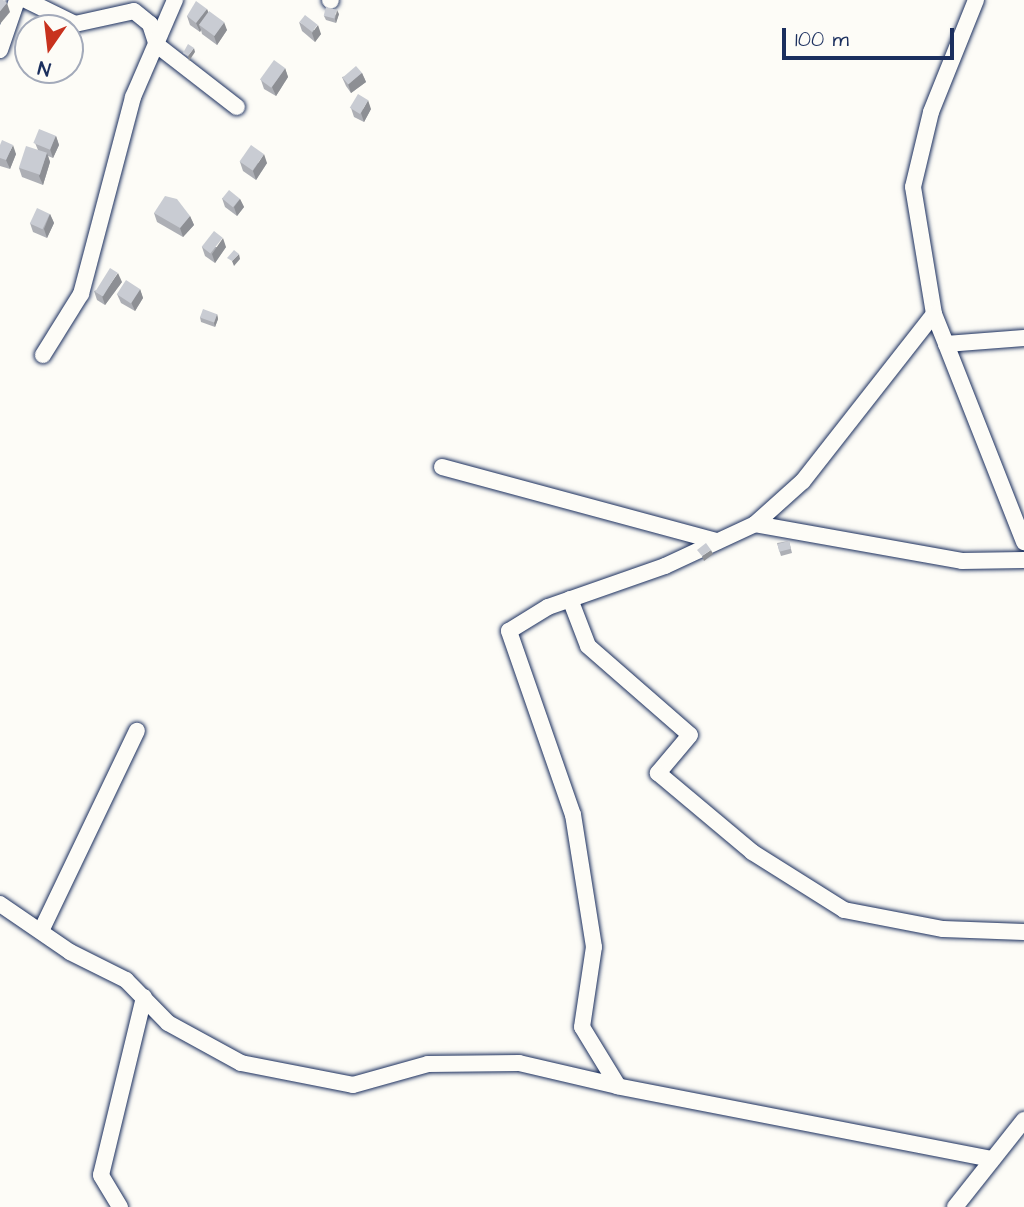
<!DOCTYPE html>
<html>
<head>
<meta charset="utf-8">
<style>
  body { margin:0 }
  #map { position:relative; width:1024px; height:1207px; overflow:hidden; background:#fdfcf7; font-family:"Architects Daughter",sans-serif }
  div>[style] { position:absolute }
  .roads { filter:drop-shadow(0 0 2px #1b2f5e) drop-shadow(0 0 2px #1b2f5e) }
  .minor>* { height:16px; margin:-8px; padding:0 8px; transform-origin:8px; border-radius:8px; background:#fdfcf7 }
  .wall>* { inset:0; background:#adafb5 }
  .shaded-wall>* { inset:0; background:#8d8f94 }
  .building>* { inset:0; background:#c9ccd3; transform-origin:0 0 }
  span { translate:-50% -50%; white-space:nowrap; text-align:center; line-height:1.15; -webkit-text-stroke:5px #fdfcf7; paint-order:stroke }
  .north { position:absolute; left:14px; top:14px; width:70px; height:70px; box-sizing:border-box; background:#fdfcf7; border:2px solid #a3aaba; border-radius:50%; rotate:194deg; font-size:19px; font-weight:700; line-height:28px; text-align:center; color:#1b2f5e }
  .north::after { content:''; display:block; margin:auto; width:24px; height:32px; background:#c8321e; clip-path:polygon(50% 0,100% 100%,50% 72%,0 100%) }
  .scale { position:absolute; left:782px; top:28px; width:172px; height:32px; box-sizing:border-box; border:4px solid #1b2f5e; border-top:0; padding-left:9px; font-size:21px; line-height:24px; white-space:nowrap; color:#1b2f5e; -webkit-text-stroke:5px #fdfcf7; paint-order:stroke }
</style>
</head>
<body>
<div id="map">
  <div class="roads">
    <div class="minor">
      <div style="left:26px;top:0;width:55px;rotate:26.1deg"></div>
      <div style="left:75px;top:24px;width:60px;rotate:-12.4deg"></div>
      <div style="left:134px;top:11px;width:21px;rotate:39deg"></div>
      <div style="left:150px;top:24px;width:22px;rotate:72deg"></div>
      <div style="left:157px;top:45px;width:101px;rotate:37.8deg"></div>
      <div style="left:330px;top:0;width:1px;rotate:45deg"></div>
      <div style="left:976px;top:0;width:121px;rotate:111.9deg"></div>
      <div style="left:931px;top:112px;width:77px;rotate:103.5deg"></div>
      <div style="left:913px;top:187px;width:129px;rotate:80.6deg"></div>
      <div style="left:934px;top:314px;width:32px;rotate:68deg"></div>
      <div style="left:946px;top:344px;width:78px;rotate:-4.4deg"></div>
      <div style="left:0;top:50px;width:53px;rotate:-71.2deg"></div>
      <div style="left:946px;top:344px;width:213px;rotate:68.5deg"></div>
      <div style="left:43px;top:355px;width:72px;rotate:-58.1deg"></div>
      <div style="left:81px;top:294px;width:204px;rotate:-75.2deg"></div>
      <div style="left:133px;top:97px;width:106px;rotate:-66.6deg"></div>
      <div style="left:442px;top:467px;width:285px;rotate:15.1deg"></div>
      <div style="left:755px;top:524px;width:64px;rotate:-41.9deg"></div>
      <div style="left:803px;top:481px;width:212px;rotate:-51.9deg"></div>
      <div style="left:570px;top:599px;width:50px;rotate:69deg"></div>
      <div style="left:588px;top:646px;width:135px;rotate:41.1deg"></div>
      <div style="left:690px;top:735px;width:50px;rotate:130.1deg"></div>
      <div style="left:658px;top:773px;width:123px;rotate:40deg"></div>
      <div style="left:752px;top:852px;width:109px;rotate:32.2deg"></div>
      <div style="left:844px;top:910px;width:101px;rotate:10.9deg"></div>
      <div style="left:943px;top:929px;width:81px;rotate:2.1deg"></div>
      <div style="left:0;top:904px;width:85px;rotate:34.4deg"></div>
      <div style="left:70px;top:952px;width:63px;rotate:26.6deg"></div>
      <div style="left:126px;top:980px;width:60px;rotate:45.7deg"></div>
      <div style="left:168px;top:1023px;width:83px;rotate:28.7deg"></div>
      <div style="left:241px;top:1063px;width:114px;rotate:11.1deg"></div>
      <div style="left:353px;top:1085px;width:78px;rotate:-15.6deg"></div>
      <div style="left:428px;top:1064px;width:91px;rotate:-0.6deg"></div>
      <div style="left:519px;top:1063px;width:102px;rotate:13.1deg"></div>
      <div style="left:41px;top:931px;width:222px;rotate:-64.4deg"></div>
      <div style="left:992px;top:1159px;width:381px;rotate:-169deg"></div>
      <div style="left:618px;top:1086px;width:69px;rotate:-121.4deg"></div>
      <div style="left:582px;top:1027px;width:81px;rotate:-81.5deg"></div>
      <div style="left:594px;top:947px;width:134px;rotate:-99deg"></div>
      <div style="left:573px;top:815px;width:195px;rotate:-109.2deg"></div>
      <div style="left:509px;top:631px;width:46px;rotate:-31.6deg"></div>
      <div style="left:548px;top:607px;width:124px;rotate:-19.3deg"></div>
      <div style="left:665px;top:566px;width:99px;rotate:-25deg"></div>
      <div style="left:755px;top:524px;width:210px;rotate:10.1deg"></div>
      <div style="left:962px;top:561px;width:62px;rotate:-0.9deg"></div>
      <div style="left:120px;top:1207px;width:37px;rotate:-121deg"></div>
      <div style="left:101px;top:1175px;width:183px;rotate:-76.4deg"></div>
      <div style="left:955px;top:1207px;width:111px;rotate:-51.6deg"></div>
    </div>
  </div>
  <div class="wall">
    <div style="clip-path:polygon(207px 9px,208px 12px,227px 30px,217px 45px,202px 34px,201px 30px,200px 32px,190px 25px,187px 16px)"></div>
    <div style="clip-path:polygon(339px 14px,336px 23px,326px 20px,324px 16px)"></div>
    <div style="clip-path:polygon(299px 22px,321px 34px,315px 42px,302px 31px)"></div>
    <div style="clip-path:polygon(285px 68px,288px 77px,276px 96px,264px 89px,261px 80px)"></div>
    <div style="clip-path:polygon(362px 73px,366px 82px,351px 93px,346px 86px,342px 77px)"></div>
    <div style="clip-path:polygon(351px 108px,371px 109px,364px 122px,354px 117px)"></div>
    <div style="clip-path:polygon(56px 136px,59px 145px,53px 158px,48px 156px,50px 162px,43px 185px,22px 177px,19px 168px,38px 150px,35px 143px)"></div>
    <div style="clip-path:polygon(0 145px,16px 154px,10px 169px,0 166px)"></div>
    <div style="clip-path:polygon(240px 162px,267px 163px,256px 180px,243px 171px)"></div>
    <div style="clip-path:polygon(222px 198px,240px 199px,244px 207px,237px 216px,225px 207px)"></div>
    <div style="clip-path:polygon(154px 213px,190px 216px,194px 225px,183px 237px,157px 222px)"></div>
    <div style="clip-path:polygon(50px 214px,54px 223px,47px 238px,33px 232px,30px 223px)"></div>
    <div style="clip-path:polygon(202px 247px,226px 247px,215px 263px,205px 256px)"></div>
    <div style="clip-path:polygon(122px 282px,105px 305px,97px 300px,94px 291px)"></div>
    <div style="clip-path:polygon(140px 289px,143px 298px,135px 311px,121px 303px,117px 294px)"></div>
    <div style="clip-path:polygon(217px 314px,218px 319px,215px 327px,201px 322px,200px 317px)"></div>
    <div style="clip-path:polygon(789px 541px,792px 553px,781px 556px,777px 543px)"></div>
  </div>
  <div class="shaded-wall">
    <div style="clip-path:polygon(7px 3px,10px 12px,0 24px,0 11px)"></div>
    <div style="clip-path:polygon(207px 9px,210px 17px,199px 25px,201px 30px,200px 32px,196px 23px)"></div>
    <div style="clip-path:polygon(337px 10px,339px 14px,336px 23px,335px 19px)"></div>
    <div style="clip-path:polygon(224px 22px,227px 30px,217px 45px,214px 36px)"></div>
    <div style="clip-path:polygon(318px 25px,321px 34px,315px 42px,312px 33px)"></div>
    <div style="clip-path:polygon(194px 48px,195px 52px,189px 61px,188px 56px)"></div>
    <div style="clip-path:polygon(285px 68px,288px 77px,276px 96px,272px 87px)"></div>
    <div style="clip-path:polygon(362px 73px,366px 82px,351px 93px,348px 84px)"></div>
    <div style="clip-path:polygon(368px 100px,371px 109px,364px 122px,361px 113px)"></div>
    <div style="clip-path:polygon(56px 136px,59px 145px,53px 158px,50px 149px)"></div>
    <div style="clip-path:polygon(13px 145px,16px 154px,10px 169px,6px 160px)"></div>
    <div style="clip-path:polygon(47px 153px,50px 162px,43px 185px,39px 176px)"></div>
    <div style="clip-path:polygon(264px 154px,267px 163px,256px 180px,253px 171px)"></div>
    <div style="clip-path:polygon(240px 199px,244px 207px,237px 216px,234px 207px)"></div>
    <div style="clip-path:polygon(50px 214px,54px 223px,47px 238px,44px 229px)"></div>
    <div style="clip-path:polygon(190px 216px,194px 225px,183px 237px,180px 228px)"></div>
    <div style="clip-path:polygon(223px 238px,226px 247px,215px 263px,212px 254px)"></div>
    <div style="clip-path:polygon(239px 254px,240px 259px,234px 266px,232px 261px)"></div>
    <div style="clip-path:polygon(118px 273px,122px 282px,105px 305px,102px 296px)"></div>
    <div style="clip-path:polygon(140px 289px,143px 298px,135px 311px,131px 302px)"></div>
    <div style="clip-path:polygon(217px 314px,218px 319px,215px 327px,214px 323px)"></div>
    <div style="clip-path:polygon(711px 550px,713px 554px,704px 561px,702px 556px)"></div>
  </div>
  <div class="building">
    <div style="clip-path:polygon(0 0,3px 0,7px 3px,0 11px)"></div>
    <div style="clip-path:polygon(196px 1px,207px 9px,196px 23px,187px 16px)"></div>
    <div style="left:326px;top:7px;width:11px;height:9px;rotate:15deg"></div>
    <div style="left:209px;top:11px;width:19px;height:17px;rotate:36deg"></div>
    <div style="left:305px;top:15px;width:16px;height:9px;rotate:38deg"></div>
    <div style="clip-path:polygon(188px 44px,194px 48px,188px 56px,183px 53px)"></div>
    <div style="left:274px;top:60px;width:14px;height:24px;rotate:36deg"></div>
    <div style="left:356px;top:66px;width:9px;height:18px;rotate:49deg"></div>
    <div style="left:358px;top:94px;width:12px;height:16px;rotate:31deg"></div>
    <div style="left:39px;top:129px;width:18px;height:15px;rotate:22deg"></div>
    <div style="clip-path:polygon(2px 140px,13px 145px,6px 160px,0 158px,0 145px)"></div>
    <div style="left:251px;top:145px;width:16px;height:20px;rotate:35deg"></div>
    <div style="left:26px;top:146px;width:22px;height:23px;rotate:18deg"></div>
    <div style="left:229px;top:190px;width:14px;height:11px;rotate:39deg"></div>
    <div style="clip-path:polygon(165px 196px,177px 199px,190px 216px,180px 228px,154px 213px)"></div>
    <div style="left:37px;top:208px;width:14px;height:17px;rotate:25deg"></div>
    <div style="left:214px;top:231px;width:11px;height:20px;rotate:38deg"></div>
    <div style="clip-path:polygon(234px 250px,239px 254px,232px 261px,227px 258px)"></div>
    <div style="left:110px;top:268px;width:9px;height:28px;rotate:32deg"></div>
    <div style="left:126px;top:280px;width:17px;height:17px;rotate:33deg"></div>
    <div style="left:203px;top:309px;width:15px;height:9px;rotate:20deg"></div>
    <div style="left:789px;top:541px;width:8px;height:12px;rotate:76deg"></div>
    <div style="clip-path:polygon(706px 543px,711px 550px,702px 556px,697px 550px)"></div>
  </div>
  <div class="north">N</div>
  <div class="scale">100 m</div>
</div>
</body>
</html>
